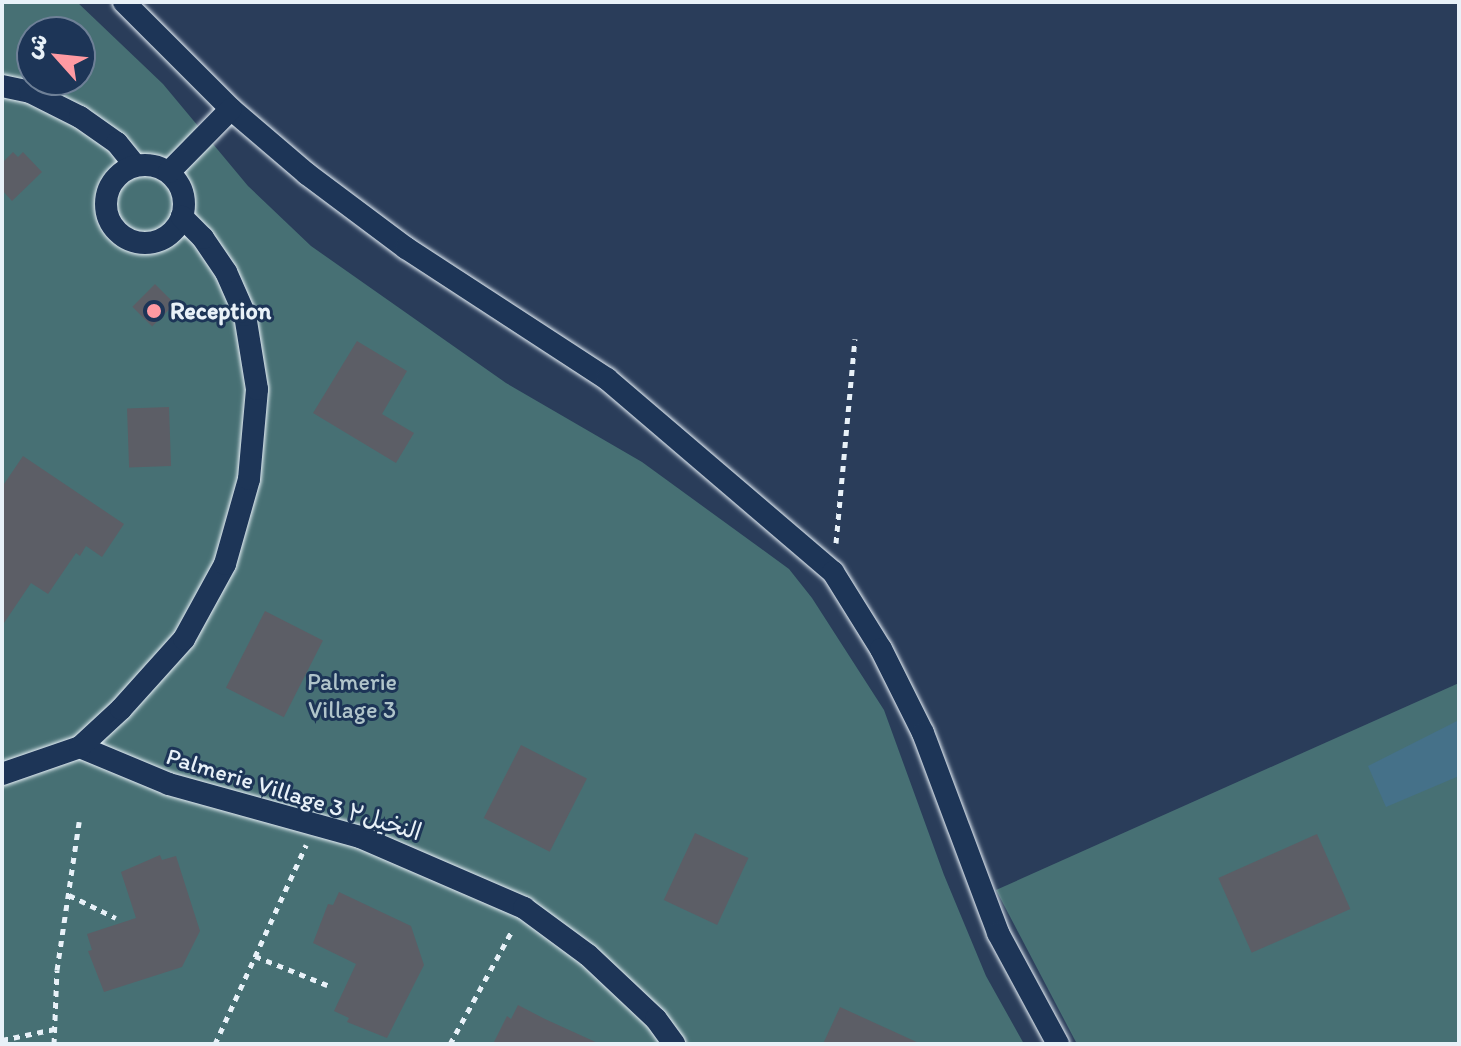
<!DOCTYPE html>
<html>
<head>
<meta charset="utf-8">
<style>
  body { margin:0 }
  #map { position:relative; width:1461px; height:1046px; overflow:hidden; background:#2a3d5a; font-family:Itim,"Playpen Sans Arabic",sans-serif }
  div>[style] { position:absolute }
  .green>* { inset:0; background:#477074 }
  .water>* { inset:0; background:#457189 }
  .building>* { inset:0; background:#5c5e66; transform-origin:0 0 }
  .path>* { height:5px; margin-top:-2.5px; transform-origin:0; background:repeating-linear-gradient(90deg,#e8f1f8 0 6px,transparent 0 12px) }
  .roads { filter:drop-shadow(0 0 2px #e8f1f8) drop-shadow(0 0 2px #e8f1f8) }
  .street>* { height:22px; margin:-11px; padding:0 11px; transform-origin:11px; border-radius:11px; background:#1d3557 }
  .street>.ring { margin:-11px; padding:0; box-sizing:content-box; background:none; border:22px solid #1d3557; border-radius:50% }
  .dots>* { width:22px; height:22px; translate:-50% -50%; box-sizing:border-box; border:4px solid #1d3557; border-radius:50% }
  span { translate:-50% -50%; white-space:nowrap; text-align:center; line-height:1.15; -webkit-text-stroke:6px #1d3557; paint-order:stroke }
  .poi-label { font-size:24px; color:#e8f1f8; font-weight:700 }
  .left { translate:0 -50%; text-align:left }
  .park-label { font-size:24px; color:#b0c4ca }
  .street-label { font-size:24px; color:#e8f1f8 }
  .frame { position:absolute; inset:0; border:4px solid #e8f1f8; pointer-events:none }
  .north { position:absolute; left:16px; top:16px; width:80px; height:80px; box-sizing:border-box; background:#1d3557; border:2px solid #6e8097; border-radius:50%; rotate:297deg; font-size:22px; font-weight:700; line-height:32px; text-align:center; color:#e8f1f8 }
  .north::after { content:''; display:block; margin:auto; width:28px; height:36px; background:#ff9aa2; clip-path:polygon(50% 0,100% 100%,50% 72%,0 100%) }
</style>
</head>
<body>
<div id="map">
  <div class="green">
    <div style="clip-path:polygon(evenodd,2px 2px,77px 2px,163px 84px,248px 186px,311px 246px,506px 383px,642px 462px,789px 569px,812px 598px,884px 710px,944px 875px,986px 976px,1024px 1044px,2px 1044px,2px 2px,32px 32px,80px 32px,80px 80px,32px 80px,32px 32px)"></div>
    <div style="clip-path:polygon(1459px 683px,1459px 1044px,1077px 1044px,996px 890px)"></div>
  </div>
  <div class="water">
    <div style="clip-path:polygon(1459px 720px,1459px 776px,1386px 807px,1368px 766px)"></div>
  </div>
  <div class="building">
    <div style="clip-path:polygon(13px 152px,18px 157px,23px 152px,42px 172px,12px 201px,2px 190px,2px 163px)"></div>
    <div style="left:155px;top:284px;width:28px;height:32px;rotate:45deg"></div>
    <div style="clip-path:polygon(357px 341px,407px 371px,382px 414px,414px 433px,396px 463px,313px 413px)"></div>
    <div style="left:169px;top:407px;width:59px;height:42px;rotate:88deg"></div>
    <div style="clip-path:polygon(23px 456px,124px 524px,102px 557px,86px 546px,80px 556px,76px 553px,48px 594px,31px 583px,2px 626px,2px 487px)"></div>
    <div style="left:265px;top:611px;width:65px;height:86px;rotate:27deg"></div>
    <div style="left:521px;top:745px;width:74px;height:82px;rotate:27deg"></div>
    <div style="left:695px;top:833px;width:59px;height:74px;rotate:25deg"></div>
    <div style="left:1317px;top:834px;width:82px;height:108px;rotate:66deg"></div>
    <div style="clip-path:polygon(160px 855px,162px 860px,176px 856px,200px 931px,182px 967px,104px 992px,88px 951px,92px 950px,87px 934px,136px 918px,121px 872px)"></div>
    <div style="clip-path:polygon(339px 892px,411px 926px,424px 965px,387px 1038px,347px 1022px,349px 1018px,334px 1011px,356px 964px,313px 943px,328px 904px,333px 905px)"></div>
    <div style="clip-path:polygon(518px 1005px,545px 1019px,600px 1044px,493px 1044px,507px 1016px,511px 1019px)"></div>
    <div style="clip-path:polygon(840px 1007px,921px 1044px,823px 1044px)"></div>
  </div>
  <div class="path">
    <div style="left:836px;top:543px;width:205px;rotate:-84.7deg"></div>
    <div style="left:69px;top:895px;width:52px;rotate:26.1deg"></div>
    <div style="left:255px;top:956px;width:78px;rotate:21.9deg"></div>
    <div style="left:2px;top:1040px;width:54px;rotate:-11.7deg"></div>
    <div style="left:54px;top:1044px;width:74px;rotate:-87.7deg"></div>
    <div style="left:57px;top:970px;width:150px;rotate:-81.5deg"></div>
    <div style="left:215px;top:1044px;width:219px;rotate:-65.4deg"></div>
    <div style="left:450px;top:1044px;width:131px;rotate:-61.3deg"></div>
  </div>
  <div class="roads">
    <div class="street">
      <div style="left:124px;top:2px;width:151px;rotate:45deg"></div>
      <div style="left:231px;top:109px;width:100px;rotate:40.5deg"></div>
      <div style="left:307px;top:174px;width:124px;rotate:36.8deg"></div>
      <div style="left:406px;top:248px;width:240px;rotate:33.1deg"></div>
      <div style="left:607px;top:379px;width:297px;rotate:40.5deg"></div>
      <div style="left:833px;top:572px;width:91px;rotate:58.1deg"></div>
      <div style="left:881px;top:649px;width:94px;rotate:63.4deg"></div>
      <div style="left:923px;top:733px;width:214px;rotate:69.4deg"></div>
      <div style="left:998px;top:933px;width:126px;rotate:61.6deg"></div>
      <div style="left:2px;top:86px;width:29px;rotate:12deg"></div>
      <div style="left:30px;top:92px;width:56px;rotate:26.6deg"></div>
      <div style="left:80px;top:117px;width:45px;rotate:35.1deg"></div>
      <div style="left:117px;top:143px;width:28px;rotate:51deg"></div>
      <div class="ring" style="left:106px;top:165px;width:56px;height:56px"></div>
      <div style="left:169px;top:172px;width:88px;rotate:-45.5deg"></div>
      <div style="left:80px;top:747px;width:96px;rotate:22.6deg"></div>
      <div style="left:169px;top:784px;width:198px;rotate:15.5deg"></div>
      <div style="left:360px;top:837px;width:179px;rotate:23.4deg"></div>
      <div style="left:524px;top:908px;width:79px;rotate:36.3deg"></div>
      <div style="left:588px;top:955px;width:93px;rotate:43.3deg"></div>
      <div style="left:656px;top:1019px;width:31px;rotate:54deg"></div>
      <div style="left:2px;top:774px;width:83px;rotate:-19.1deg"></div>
      <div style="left:80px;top:747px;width:56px;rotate:-42.8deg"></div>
      <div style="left:121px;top:709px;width:94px;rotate:-48deg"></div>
      <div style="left:184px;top:639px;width:85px;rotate:-61.3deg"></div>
      <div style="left:225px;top:564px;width:88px;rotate:-74.2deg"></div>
      <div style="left:249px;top:479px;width:90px;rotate:-84.9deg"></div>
      <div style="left:257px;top:389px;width:75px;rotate:-99.2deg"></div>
      <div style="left:245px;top:315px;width:47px;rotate:-113.8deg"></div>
      <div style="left:226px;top:272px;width:41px;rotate:-124.1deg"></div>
      <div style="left:203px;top:238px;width:30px;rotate:-135deg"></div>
    </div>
  </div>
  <div class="dots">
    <div style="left:154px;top:311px;background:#ff9aa2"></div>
  </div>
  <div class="poi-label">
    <span class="left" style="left:170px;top:311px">Reception</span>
  </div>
  <div class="park-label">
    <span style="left:352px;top:696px">Palmerie<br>Village 3</span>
  </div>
  <div class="street-label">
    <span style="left:294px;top:794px;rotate:17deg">Palmerie Village 3 النخيل٣</span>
  </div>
  <div class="frame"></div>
  <div class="north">ش</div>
</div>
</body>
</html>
